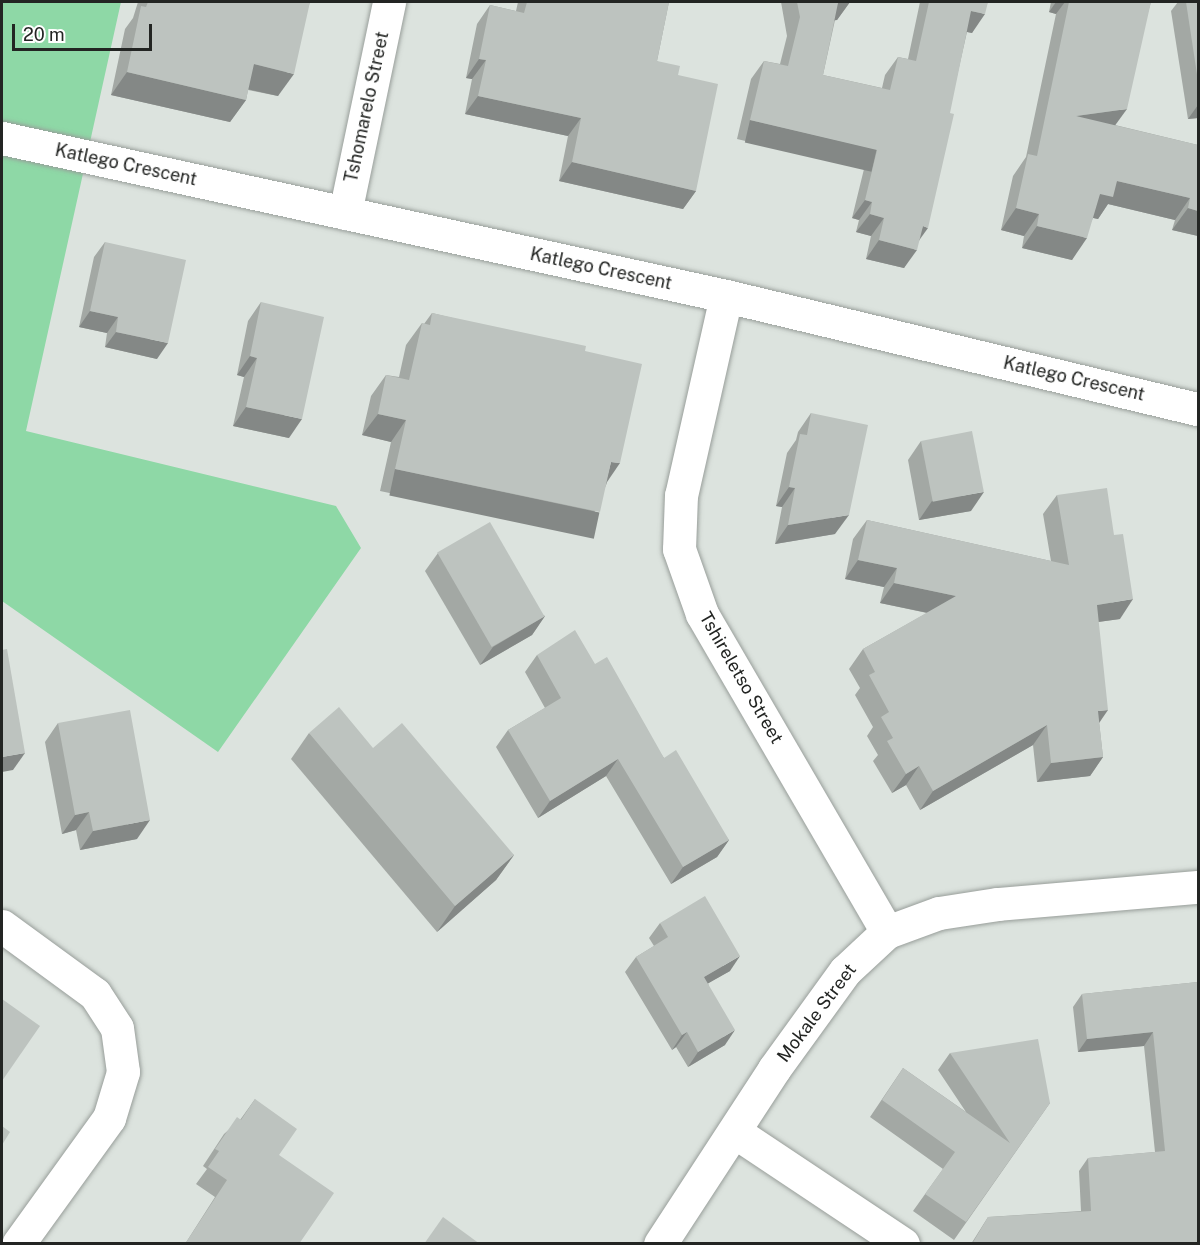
<!DOCTYPE html>
<html>
<head>
<meta charset="utf-8">
<style>
  body { margin:0 }
  #map { position:relative; width:1200px; height:1245px; overflow:hidden; background:#dce3de; font-family:"Public Sans",sans-serif }
  div>[style] { position:absolute }
  .green>* { inset:0; background:#8ed8a6 }
  .roads { filter:drop-shadow(0 0 2px #989e9a) drop-shadow(0 0 2px #989e9a) }
  .minor>* { height:33px; margin:-16.5px; padding:0 16.5px; transform-origin:16.5px; border-radius:16.5px; background:#fff }
  .wall>* { inset:0; background:#a3a8a4 }
  .shaded-wall>* { inset:0; background:#848886; transform-origin:0 0 }
  .building>* { inset:0; background:#bdc3bf; transform-origin:0 0 }
  span { translate:-50% -50%; white-space:nowrap; text-align:center; line-height:1.15; -webkit-text-stroke:6px #fff; paint-order:stroke }
  .street-label { font-size:18px; color:#232523 }
  .frame { position:absolute; inset:0; border:3px solid #232523; pointer-events:none }
  .scale { position:absolute; left:12px; top:24px; width:140px; height:27px; box-sizing:border-box; border:3px solid #232523; border-top:0; padding-left:8px; font-size:18px; line-height:21px; white-space:nowrap; color:#232523; -webkit-text-stroke:4px #fff; paint-order:stroke }
</style>
</head>
<body>
<div id="map">
  <div class="green">
    <div style="clip-path:polygon(2px 2px,121px 2px,26px 431px,336px 506px,361px 548px,218px 752px,2px 601px)"></div>
  </div>
  <div class="roads">
    <div class="minor">
      <div style="left:2px;top:138px;width:741px;rotate:12.31deg"></div>
      <div style="left:726px;top:296px;width:485px;rotate:13.5deg"></div>
      <div style="left:345px;top:213px;width:216px;rotate:-78.2deg"></div>
      <div style="left:726px;top:296px;width:204px;rotate:102.7deg"></div>
      <div style="left:681px;top:495px;width:54px;rotate:92.1deg"></div>
      <div style="left:679px;top:549px;width:69px;rotate:70.5deg"></div>
      <div style="left:702px;top:614px;width:368px;rotate:59.8deg"></div>
      <div style="left:2px;top:926px;width:115px;rotate:36.2deg"></div>
      <div style="left:95px;top:994px;width:40px;rotate:57.1deg"></div>
      <div style="left:117px;top:1028px;width:44px;rotate:82.2deg"></div>
      <div style="left:123px;top:1072px;width:48px;rotate:106.9deg"></div>
      <div style="left:109px;top:1118px;width:155px;rotate:125.8deg"></div>
      <div style="left:735px;top:1132px;width:202px;rotate:33.7deg"></div>
      <div style="left:660px;top:1244px;width:209px;rotate:-56.9deg"></div>
      <div style="left:774px;top:1069px;width:121px;rotate:-54.1deg"></div>
      <div style="left:845px;top:971px;width:57px;rotate:-42.9deg"></div>
      <div style="left:887px;top:932px;width:55px;rotate:-20.1deg"></div>
      <div style="left:939px;top:913px;width:60px;rotate:-8.7deg"></div>
      <div style="left:998px;top:904px;width:201px;rotate:-4.9deg"></div>
    </div>
  </div>
  <div class="wall">
    <div style="clip-path:polygon(138px 2px,310px 2px,278px 96px,248px 90px,246px 100px,230px 122px,111px 95px,125px 29px,133px 18px)"></div>
    <div style="clip-path:polygon(518px 2px,669px 2px,657px 61px,678px 75px,696px 191px,683px 209px,559px 181px,568px 136px,465px 114px,472px 79px,466px 78px,477px 24px,490px 5px,516px 11px)"></div>
    <div style="clip-path:polygon(781px 2px,850px 2px,837px 20px,835px 20px,823px 75px,882px 88px,885px 75px,898px 57px,908px 59px,920px 2px,988px 2px,972px 33px,967px 32px,920px 239px,904px 268px,866px 259px,871px 236px,856px 232px,859px 220px,852px 218px,864px 169px,737px 139px,751px 79px,764px 61px,780px 64px,787px 36px)"></div>
    <div style="clip-path:polygon(1051px 2px,1151px 2px,1115px 125px,1198px 145px,1198px 236px,1172px 230px,1175px 220px,1108px 204px,1098px 219px,1093px 218px,1072px 260px,1022px 248px,1024px 236px,1001px 230px,1013px 176px,1026px 157px,1056px 14px,1049px 12px)"></div>
    <div style="clip-path:polygon(1178px 2px,1198px 2px,1198px 118px,1188px 119px,1171px 11px)"></div>
    <div style="clip-path:polygon(105px 242px,157px 359px,105px 347px,107px 333px,79px 327px,94px 257px)"></div>
    <div style="clip-path:polygon(261px 302px,289px 438px,233px 426px,244px 377px,237px 375px,248px 321px)"></div>
    <div style="clip-path:polygon(432px 313px,585px 351px,607px 483px,585px 534px,380px 491px,391px 442px,362px 435px,371px 396px,386px 375px,399px 377px,406px 345px,422px 323px,424px 324px)"></div>
    <div style="clip-path:polygon(811px 413px,835px 534px,775px 544px,782px 507px,776px 506px,787px 453px,796px 440px,798px 432px)"></div>
    <div style="clip-path:polygon(921px 441px,971px 511px,919px 520px,908px 460px)"></div>
    <div style="clip-path:polygon(1057px 495px,1120px 619px,1098px 622px,1099px 722px,1103px 757px,1090px 776px,1037px 782px,1033px 745px,920px 810px,906px 785px,892px 793px,873px 761px,878px 755px,867px 736px,873px 727px,855px 695px,860px 688px,849px 669px,863px 649px,927px 613px,880px 603px,884px 587px,845px 579px,853px 539px,867px 520px,1051px 561px,1043px 514px)"></div>
    <div style="clip-path:polygon(438px 553px,545px 616px,532px 635px,480px 665px,425px 571px)"></div>
    <div style="clip-path:polygon(537px 655px,595px 664px,664px 758px,729px 840px,717px 857px,671px 884px,606px 776px,538px 818px,496px 747px,508px 730px,545px 708px,525px 672px)"></div>
    <div style="clip-path:polygon(58px 723px,137px 839px,80px 850px,76px 830px,62px 834px,45px 742px)"></div>
    <div style="clip-path:polygon(309px 733px,514px 855px,496px 880px,437px 932px,291px 759px)"></div>
    <div style="clip-path:polygon(660px 923px,730px 971px,708px 983px,725px 1045px,688px 1067px,676px 1047px,672px 1050px,625px 972px,636px 957px,654px 946px,649px 938px)"></div>
    <div style="clip-path:polygon(1198px 982px,1198px 1244px,971px 1244px,988px 1217px,1081px 1211px,1079px 1171px,1088px 1158px,1155px 1152px,1144px 1046px,1078px 1052px,1073px 1007px,1082px 994px)"></div>
    <div style="clip-path:polygon(950px 1053px,1050px 1103px,954px 1240px,913px 1211px,943px 1169px,870px 1117px,903px 1068px,966px 1112px,938px 1070px)"></div>
    <div style="clip-path:polygon(255px 1099px,279px 1155px,299px 1244px,185px 1244px,215px 1197px,196px 1184px,207px 1169px,203px 1166px,224px 1134px,240px 1120px)"></div>
  </div>
  <div class="shaded-wall">
    <div style="clip-path:polygon(850px 2px,837px 20px,825px 22px,838px 3px)"></div>
    <div style="clip-path:polygon(1056px 2px,1065px 2px,1056px 14px,1049px 12px)"></div>
    <div style="clip-path:polygon(971px 11px,985px 14px,972px 33px,958px 30px)"></div>
    <div style="clip-path:polygon(479px 59px,486px 60px,472px 79px,466px 78px)"></div>
    <div style="clip-path:polygon(254px 64px,294px 74px,278px 96px,238px 87px)"></div>
    <div style="clip-path:polygon(127px 72px,246px 100px,230px 122px,111px 95px)"></div>
    <div style="clip-path:polygon(478px 96px,581px 118px,568px 136px,465px 114px)"></div>
    <div style="clip-path:polygon(1198px 105px,1198px 118px,1188px 119px)"></div>
    <div style="clip-path:polygon(1127px 109px,1111px 131px,1076px 116px)"></div>
    <div style="left:750px;top:120px;width:130px;height:23px;rotate:13deg"></div>
    <div style="clip-path:polygon(572px 162px,696px 191px,683px 209px,559px 181px)"></div>
    <div style="clip-path:polygon(1117px 181px,1190px 198px,1175px 220px,1108px 204px,1098px 219px,1085px 216px,1100px 194px)"></div>
    <div style="clip-path:polygon(865px 200px,872px 202px,859px 220px,852px 218px)"></div>
    <div style="clip-path:polygon(1016px 208px,1039px 214px,1024px 236px,1001px 230px)"></div>
    <div style="clip-path:polygon(1188px 208px,1198px 211px,1198px 236px,1172px 230px)"></div>
    <div style="clip-path:polygon(870px 214px,884px 218px,871px 236px,856px 232px)"></div>
    <div style="clip-path:polygon(923px 226px,928px 228px,915px 246px)"></div>
    <div style="clip-path:polygon(1037px 226px,1087px 238px,1072px 260px,1022px 248px)"></div>
    <div style="clip-path:polygon(879px 240px,917px 250px,904px 268px,866px 259px)"></div>
    <div style="clip-path:polygon(90px 311px,118px 317px,107px 333px,79px 327px)"></div>
    <div style="clip-path:polygon(116px 332px,168px 343px,157px 359px,105px 347px)"></div>
    <div style="clip-path:polygon(250px 356px,257px 358px,244px 377px,237px 375px)"></div>
    <div style="clip-path:polygon(246px 407px,302px 419px,289px 438px,233px 426px)"></div>
    <div style="clip-path:polygon(378px 414px,406px 420px,391px 442px,362px 435px)"></div>
    <div style="clip-path:polygon(611px 462px,620px 463px,605px 485px)"></div>
    <div style="left:395px;top:469px;width:209px;height:27px;rotate:12deg"></div>
    <div style="clip-path:polygon(789px 487px,795px 488px,782px 507px,776px 506px)"></div>
    <div style="clip-path:polygon(984px 492px,971px 511px,919px 520px,932px 501px)"></div>
    <div style="clip-path:polygon(849px 515px,835px 534px,775px 544px,788px 525px)"></div>
    <div style="clip-path:polygon(858px 560px,897px 568px,884px 587px,845px 579px)"></div>
    <div style="clip-path:polygon(894px 583px,956px 596px,943px 616px,880px 603px)"></div>
    <div style="clip-path:polygon(1133px 599px,1120px 619px,1083px 624px,1097px 605px)"></div>
    <div style="clip-path:polygon(545px 616px,532px 635px,480px 665px,493px 647px)"></div>
    <div style="clip-path:polygon(1108px 710px,1095px 729px,1098px 711px)"></div>
    <div style="clip-path:polygon(1047px 725px,1033px 745px,920px 810px,933px 791px)"></div>
    <div style="clip-path:polygon(25px 753px,13px 770px,2px 772px,2px 757px)"></div>
    <div style="clip-path:polygon(1103px 757px,1090px 776px,1037px 782px,1051px 763px)"></div>
    <div style="clip-path:polygon(618px 759px,606px 776px,538px 818px,550px 801px)"></div>
    <div style="clip-path:polygon(919px 766px,906px 785px,892px 793px,906px 774px)"></div>
    <div style="clip-path:polygon(89px 812px,76px 830px,62px 834px,75px 815px)"></div>
    <div style="clip-path:polygon(150px 820px,137px 839px,80px 850px,93px 831px)"></div>
    <div style="clip-path:polygon(729px 840px,717px 857px,671px 884px,683px 867px)"></div>
    <div style="clip-path:polygon(514px 855px,496px 880px,437px 932px,455px 906px)"></div>
    <div style="clip-path:polygon(740px 956px,730px 971px,693px 992px,704px 977px)"></div>
    <div style="clip-path:polygon(735px 1030px,725px 1045px,688px 1067px,698px 1052px)"></div>
    <div style="clip-path:polygon(687px 1032px,676px 1047px,672px 1050px,682px 1035px)"></div>
    <div style="clip-path:polygon(1153px 1032px,1144px 1046px,1078px 1052px,1087px 1039px)"></div>
  </div>
  <div class="building">
    <div style="clip-path:polygon(148px 2px,310px 2px,294px 74px,254px 64px,246px 100px,127px 72px,141px 6px,146px 7px)"></div>
    <div style="clip-path:polygon(527px 2px,669px 2px,657px 61px,680px 66px,678px 75px,718px 84px,696px 191px,572px 162px,581px 118px,478px 96px,486px 60px,479px 59px,490px 5px,524px 13px)"></div>
    <div style="clip-path:polygon(797px 2px,850px 2px,838px 3px,823px 75px,890px 90px,898px 57px,916px 61px,929px 2px,988px 2px,985px 14px,971px 11px,950px 113px,954px 114px,928px 228px,923px 226px,917px 250px,879px 240px,884px 218px,870px 214px,872px 202px,865px 200px,877px 150px,750px 120px,764px 61px,788px 66px,800px 17px)"></div>
    <div style="clip-path:polygon(1069px 2px,1151px 2px,1127px 109px,1076px 116px,1198px 145px,1198px 211px,1188px 208px,1190px 198px,1117px 181px,1113px 197px,1100px 194px,1087px 238px,1037px 226px,1039px 214px,1016px 208px,1028px 154px,1037px 156px)"></div>
    <div style="clip-path:polygon(1186px 2px,1198px 2px,1198px 81px)"></div>
    <div style="clip-path:polygon(105px 242px,186px 260px,168px 343px,116px 332px,118px 317px,90px 311px)"></div>
    <div style="clip-path:polygon(261px 302px,324px 317px,302px 419px,246px 407px,257px 358px,250px 356px)"></div>
    <div style="clip-path:polygon(432px 313px,586px 346px,585px 351px,642px 364px,620px 463px,611px 462px,600px 512px,395px 469px,406px 420px,378px 414px,386px 375px,409px 380px,422px 323px,430px 325px)"></div>
    <div style="clip-path:polygon(811px 413px,868px 425px,849px 515px,788px 525px,795px 488px,789px 487px,800px 434px,807px 435px)"></div>
    <div style="left:972px;top:431px;width:62px;height:52px;rotate:79deg"></div>
    <div style="clip-path:polygon(1107px 488px,1114px 535px,1123px 534px,1133px 599px,1097px 605px,1108px 710px,1098px 711px,1103px 757px,1051px 763px,1047px 725px,933px 791px,919px 766px,906px 774px,887px 741px,893px 738px,881px 717px,889px 712px,869px 675px,875px 672px,863px 649px,956px 596px,894px 583px,897px 568px,858px 560px,867px 520px,1069px 565px,1057px 495px)"></div>
    <div style="left:490px;top:522px;width:109px;height:61px;rotate:60deg"></div>
    <div style="clip-path:polygon(575px 630px,595px 664px,607px 657px,664px 758px,676px 750px,729px 840px,683px 867px,618px 759px,550px 801px,508px 730px,561px 698px,537px 655px)"></div>
    <div style="clip-path:polygon(7px 649px,25px 753px,2px 757px,2px 650px)"></div>
    <div style="clip-path:polygon(339px 707px,373px 748px,402px 723px,514px 855px,455px 906px,309px 733px)"></div>
    <div style="clip-path:polygon(130px 710px,150px 820px,93px 831px,89px 812px,75px 815px,58px 723px)"></div>
    <div style="clip-path:polygon(705px 896px,740px 956px,704px 977px,735px 1030px,698px 1052px,687px 1032px,682px 1035px,636px 957px,668px 937px,660px 923px)"></div>
    <div style="clip-path:polygon(1198px 982px,1198px 1244px,972px 1244px,988px 1217px,1091px 1211px,1088px 1158px,1165px 1151px,1153px 1032px,1087px 1039px,1082px 994px)"></div>
    <div style="clip-path:polygon(2px 999px,40px 1026px,2px 1081px)"></div>
    <div style="clip-path:polygon(1038px 1039px,1050px 1103px,966px 1222px,925px 1194px,955px 1152px,882px 1100px,903px 1068px,1010px 1143px,950px 1053px)"></div>
    <div style="clip-path:polygon(255px 1099px,297px 1129px,279px 1155px,334px 1193px,299px 1244px,185px 1244px,227px 1180px,208px 1167px,219px 1151px,215px 1149px,237px 1117px,241px 1120px)"></div>
    <div style="clip-path:polygon(2px 1126px,10px 1132px,2px 1145px)"></div>
    <div style="clip-path:polygon(443px 1217px,480px 1244px,424px 1244px)"></div>
  </div>
  <div class="street-label">
    <span style="left:367px;top:107px;rotate:-78deg">Tshomarelo Street</span>
    <span style="left:126px;top:165px;rotate:12deg">Katlego Crescent</span>
    <span style="left:601px;top:269px;rotate:12deg">Katlego Crescent</span>
    <span style="left:1074px;top:379px;rotate:13deg">Katlego Crescent</span>
    <span style="left:741px;top:678px;rotate:60deg">Tshireletso Street</span>
    <span style="left:817px;top:1013px;rotate:-53deg">Mokale Street</span>
  </div>
  <div class="frame"></div>
  <div class="scale">20 m</div>
</div>
</body>
</html>
